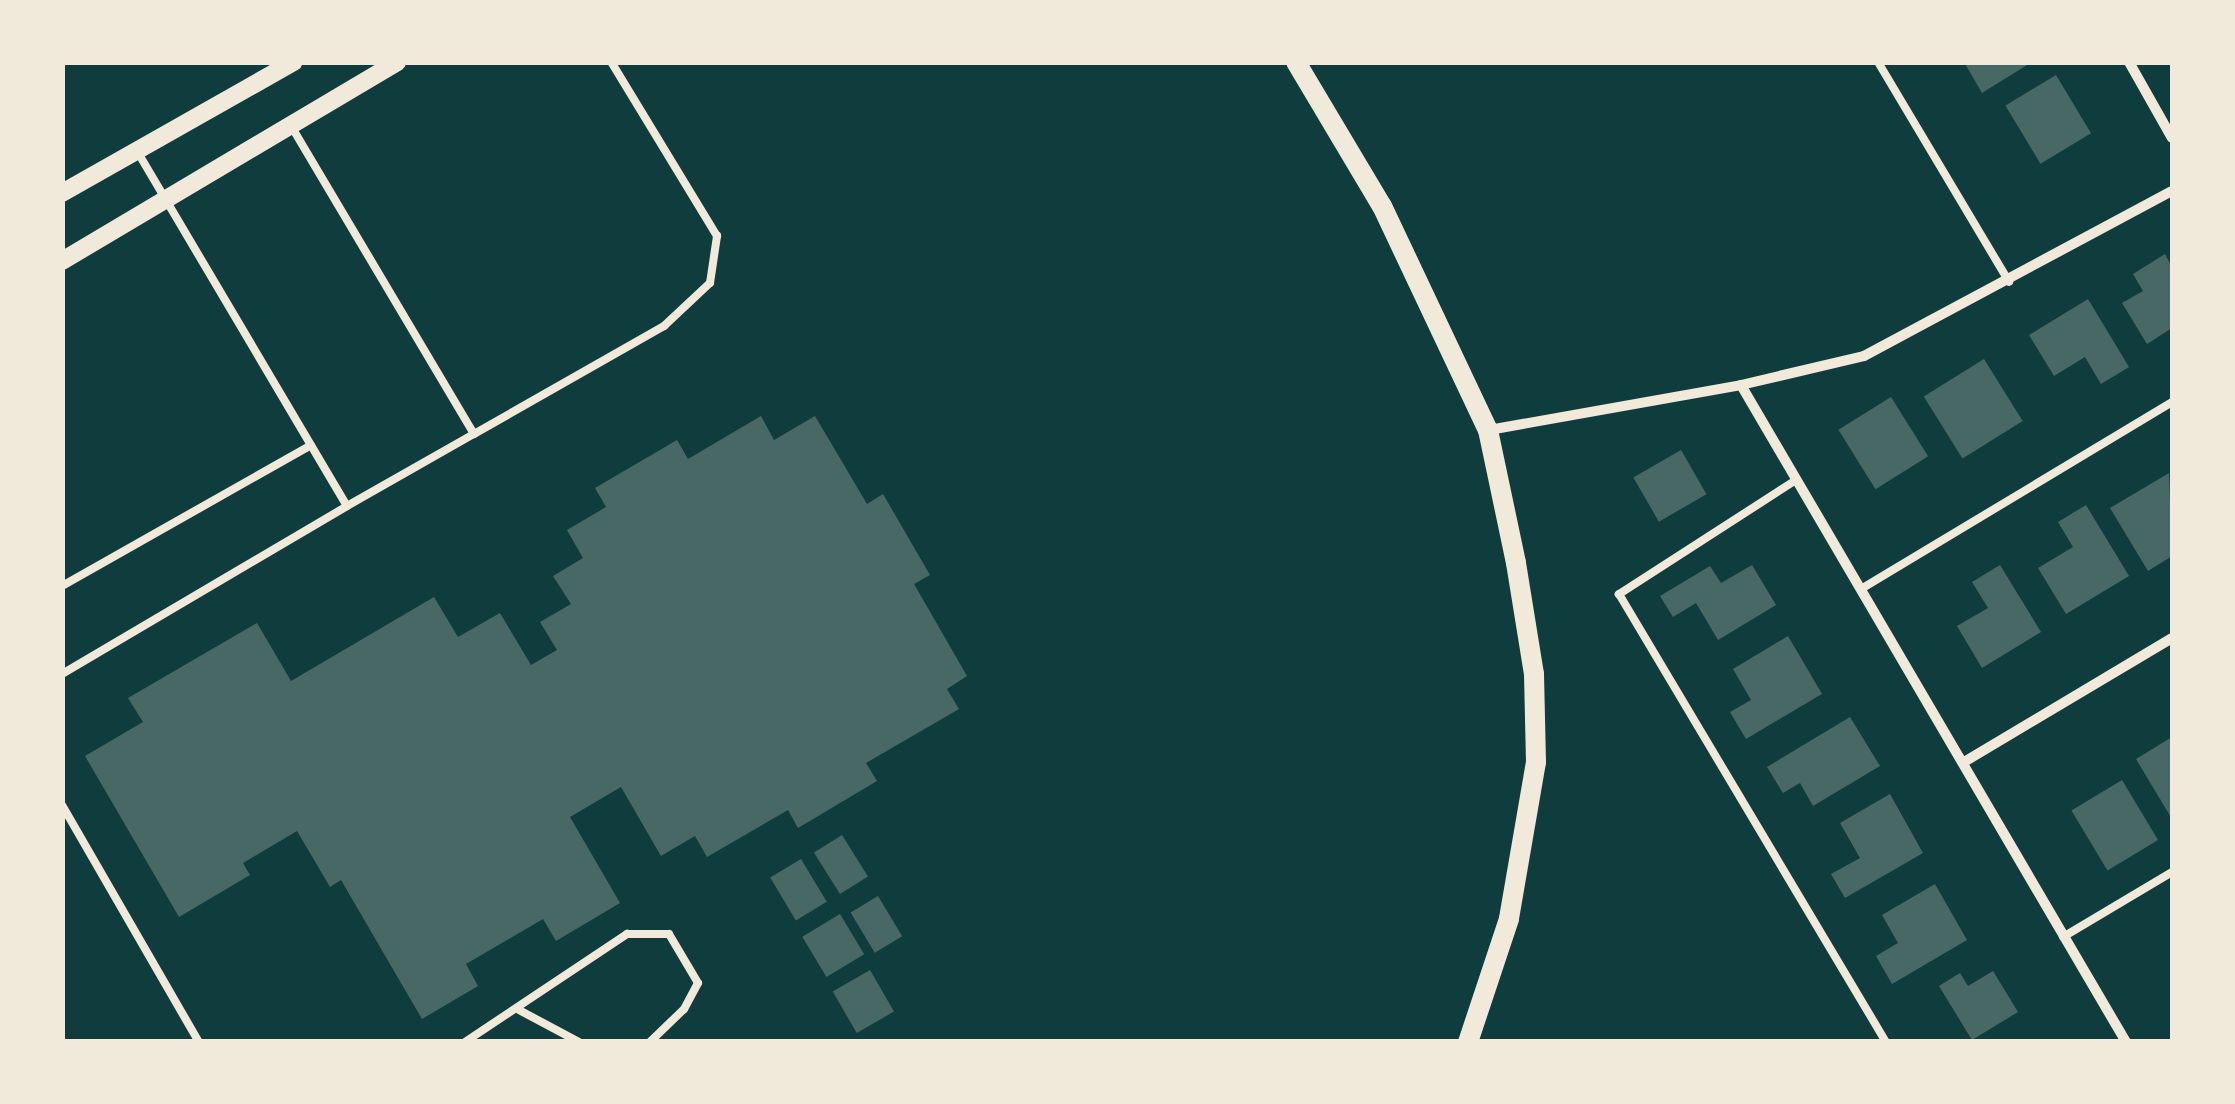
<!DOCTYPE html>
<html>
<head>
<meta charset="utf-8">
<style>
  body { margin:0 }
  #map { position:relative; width:2235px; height:1104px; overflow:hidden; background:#0f3d3e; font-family:"Times New Roman",serif }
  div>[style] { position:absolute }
  .building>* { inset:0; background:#486865; transform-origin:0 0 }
  .service>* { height:8px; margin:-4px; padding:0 4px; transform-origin:4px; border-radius:4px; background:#f1e9da }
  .minor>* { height:10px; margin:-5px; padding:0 5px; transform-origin:5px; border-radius:5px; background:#f1e9da }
  .tertiary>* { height:18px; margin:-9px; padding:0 9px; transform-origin:9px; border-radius:9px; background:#f1e9da }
  .secondary>* { height:20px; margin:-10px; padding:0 10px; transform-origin:10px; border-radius:10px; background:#f1e9da }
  span { translate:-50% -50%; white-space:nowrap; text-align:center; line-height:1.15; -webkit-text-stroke:8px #f1e9da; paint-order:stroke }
  .frame { position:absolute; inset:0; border:65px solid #f1e9da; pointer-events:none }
</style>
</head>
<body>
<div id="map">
  <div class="building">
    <div style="clip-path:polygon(1964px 62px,2032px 62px,1982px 93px)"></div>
    <div style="left:2056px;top:75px;width:68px;height:59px;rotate:59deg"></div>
    <div style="clip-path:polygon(2165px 254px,2172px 267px,2172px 328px,2147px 344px,2122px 303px,2143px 291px,2133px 274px)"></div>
    <div style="clip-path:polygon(2088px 299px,2129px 367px,2101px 384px,2085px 357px,2054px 376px,2029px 335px)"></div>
    <div style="left:1984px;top:359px;width:73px;height:71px;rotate:58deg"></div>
    <div style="left:1891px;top:397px;width:70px;height:62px;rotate:58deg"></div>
    <div style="clip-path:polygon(761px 416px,774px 440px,815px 416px,867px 504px,883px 494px,930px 575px,914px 584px,967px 676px,947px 689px,959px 709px,866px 763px,877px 781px,798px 828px,788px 810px,707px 857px,695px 836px,661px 856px,621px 787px,570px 817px,620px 903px,556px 941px,543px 919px,466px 964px,478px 986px,422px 1019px,341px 880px,330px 887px,297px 831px,243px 863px,250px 875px,179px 917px,85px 756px,143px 722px,128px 698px,257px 623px,291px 681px,434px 597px,458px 637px,500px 613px,531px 665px,557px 650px,540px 622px,571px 604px,553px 576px,583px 558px,567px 530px,606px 507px,595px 488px,677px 440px,688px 459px)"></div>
    <div style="left:1681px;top:450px;width:51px;height:55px;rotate:60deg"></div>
    <div style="clip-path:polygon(2169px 473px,2172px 556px,2148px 571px,2110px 508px)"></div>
    <div style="clip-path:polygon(2086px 505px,2129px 576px,2066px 614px,2038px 568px,2073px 547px,2058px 522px)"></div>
    <div style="clip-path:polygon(1752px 565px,1776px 605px,1718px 640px,1696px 603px,1673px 617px,1660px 596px,1710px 566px,1721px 583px)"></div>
    <div style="clip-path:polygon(2000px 565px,2041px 632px,1982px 668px,1957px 626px,1988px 608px,1972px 582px)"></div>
    <div style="clip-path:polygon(1788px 636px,1822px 694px,1746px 739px,1730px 712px,1751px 700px,1733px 669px)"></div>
    <div style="clip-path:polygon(1850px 717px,1880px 766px,1813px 806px,1800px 783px,1783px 793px,1767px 767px)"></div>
    <div style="clip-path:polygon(2172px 737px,2172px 819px,2136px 759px)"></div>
    <div style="left:2122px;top:780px;width:70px;height:59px;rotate:59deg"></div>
    <div style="clip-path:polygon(1890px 794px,1923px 853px,1845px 898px,1831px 874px,1860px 858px,1840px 823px)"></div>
    <div style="left:842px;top:835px;width:49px;height:33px;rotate:58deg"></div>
    <div style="left:801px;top:859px;width:50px;height:36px;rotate:59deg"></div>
    <div style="clip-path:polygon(1935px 884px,1967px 940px,1892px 984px,1876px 956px,1898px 943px,1882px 915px)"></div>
    <div style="left:878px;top:896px;width:47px;height:32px;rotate:59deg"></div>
    <div style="left:840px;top:914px;width:47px;height:44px;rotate:59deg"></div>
    <div style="left:870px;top:970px;width:48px;height:43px;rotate:60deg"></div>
    <div style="clip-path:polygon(1993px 971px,2018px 1012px,1972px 1040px,1939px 986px,1960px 973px,1968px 986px)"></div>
  </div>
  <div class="service">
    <div style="left:1878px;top:62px;width:256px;rotate:59.2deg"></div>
    <div style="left:137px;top:151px;width:412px;rotate:59.4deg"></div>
    <div style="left:347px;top:506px;width:146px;rotate:-29.6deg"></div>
    <div style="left:474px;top:434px;width:357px;rotate:-120.7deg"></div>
    <div style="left:474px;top:434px;width:219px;rotate:-29.6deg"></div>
    <div style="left:664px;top:326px;width:63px;rotate:-43.1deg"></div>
    <div style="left:710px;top:283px;width:48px;rotate:-81.5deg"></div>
    <div style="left:717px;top:236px;width:204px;rotate:-121.3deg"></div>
    <div style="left:1796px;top:480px;width:211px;rotate:147.2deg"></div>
    <div style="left:1619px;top:594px;width:522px;rotate:59.21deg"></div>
    <div style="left:62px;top:586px;width:286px;rotate:-29.5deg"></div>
    <div style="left:1861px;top:589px;width:363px;rotate:-31deg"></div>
    <div style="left:62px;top:674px;width:331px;rotate:-30.5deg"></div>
    <div style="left:62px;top:805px;width:274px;rotate:60deg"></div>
    <div style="left:2063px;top:937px;width:127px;rotate:-30.8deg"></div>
    <div style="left:519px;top:1010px;width:68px;rotate:28.1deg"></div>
    <div style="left:465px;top:1042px;width:195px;rotate:-33.7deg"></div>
    <div style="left:627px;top:934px;width:42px"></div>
    <div style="left:669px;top:934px;width:57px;rotate:59.4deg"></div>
    <div style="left:698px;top:983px;width:30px;rotate:118deg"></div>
    <div style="left:684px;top:1009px;width:47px;rotate:135.9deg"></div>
  </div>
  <div class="minor">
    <div style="left:2129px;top:62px;width:87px;rotate:60.5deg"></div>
    <div style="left:1741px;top:385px;width:761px;rotate:59.63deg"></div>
    <div style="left:1489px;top:430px;width:256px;rotate:-10.1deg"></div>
    <div style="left:1741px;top:385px;width:126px;rotate:-13.3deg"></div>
    <div style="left:1864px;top:356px;width:349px;rotate:-28.2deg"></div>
    <div style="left:1964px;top:762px;width:242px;rotate:-30.8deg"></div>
  </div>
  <div class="tertiary">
    <div style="left:62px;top:193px;width:266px;rotate:-29.5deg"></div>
    <div style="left:62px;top:261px;width:390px;rotate:-30.7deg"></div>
  </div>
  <div class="secondary">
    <div style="left:1296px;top:62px;width:168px;rotate:59.2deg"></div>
    <div style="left:1382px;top:206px;width:248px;rotate:64.7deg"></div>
    <div style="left:1488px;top:430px;width:136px;rotate:78.1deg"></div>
    <div style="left:1516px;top:563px;width:112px;rotate:80.8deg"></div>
    <div style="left:1534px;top:674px;width:88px;rotate:88.7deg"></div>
    <div style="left:1536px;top:762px;width:159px;rotate:99.8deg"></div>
    <div style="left:1509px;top:919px;width:130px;rotate:108.4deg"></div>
  </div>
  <div class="frame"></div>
</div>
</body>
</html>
